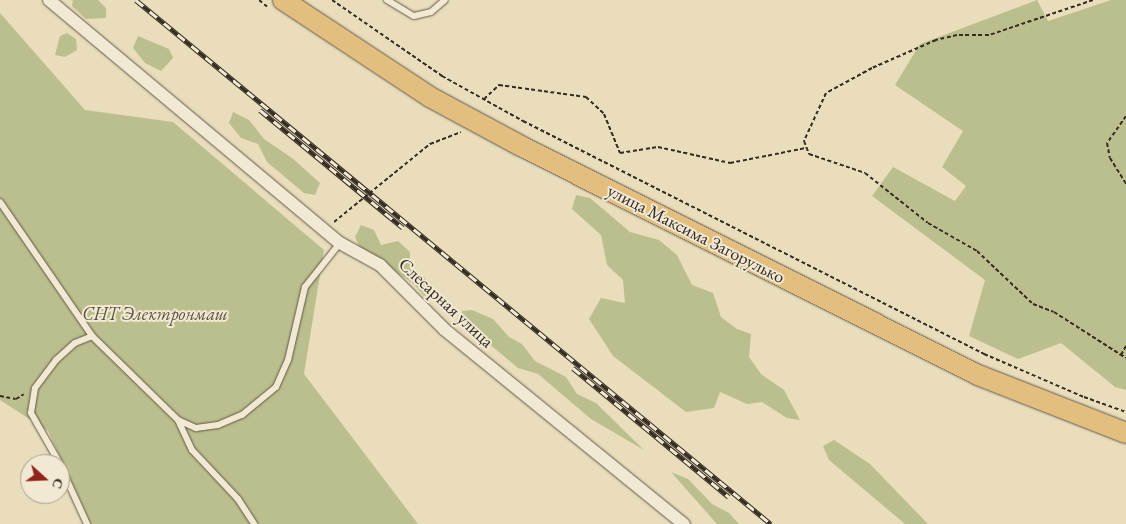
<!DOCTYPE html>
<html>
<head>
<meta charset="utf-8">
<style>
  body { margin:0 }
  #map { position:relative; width:1126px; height:524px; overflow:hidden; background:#e9ddbc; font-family:"EB Garamond",serif }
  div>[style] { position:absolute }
  .green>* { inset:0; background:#bbbf8d }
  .path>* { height:2px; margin-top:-1px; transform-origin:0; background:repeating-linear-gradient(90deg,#342b22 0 4px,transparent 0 6.5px) }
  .roads { filter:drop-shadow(0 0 1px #615848) drop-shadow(0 0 1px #615848) }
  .lane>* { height:6px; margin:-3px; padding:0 3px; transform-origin:3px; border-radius:3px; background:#f1e9d3 }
  .street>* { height:12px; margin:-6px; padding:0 6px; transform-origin:6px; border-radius:6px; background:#f1e9d3 }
  .primary>* { height:20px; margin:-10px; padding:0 10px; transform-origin:10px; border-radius:10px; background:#e4be7e }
  .rail>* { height:5px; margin-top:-2.5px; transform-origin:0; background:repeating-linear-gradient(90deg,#f1e9d3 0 9px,#342b22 0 18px); box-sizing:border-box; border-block:1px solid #342b22 }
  span { translate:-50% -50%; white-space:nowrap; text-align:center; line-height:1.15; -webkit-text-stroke:4px #f1e9d3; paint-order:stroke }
  .street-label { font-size:18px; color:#342b22 }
  .park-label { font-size:18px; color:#56503d; font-style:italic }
  .north { position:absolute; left:20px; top:454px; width:50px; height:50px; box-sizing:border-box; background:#f1e9d3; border:1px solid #a59d8c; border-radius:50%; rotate:110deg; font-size:14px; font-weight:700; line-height:20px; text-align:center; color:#342b22 }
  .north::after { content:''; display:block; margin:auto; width:18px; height:22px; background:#8f2418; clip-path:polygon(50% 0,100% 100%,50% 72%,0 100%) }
</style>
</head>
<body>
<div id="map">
  <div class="green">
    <div style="clip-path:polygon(73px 0,98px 0,106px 8px,106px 18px,86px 19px,72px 6px)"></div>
    <div style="clip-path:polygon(1037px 0,1048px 21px,1111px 0,1126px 0,1126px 390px,1115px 387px,1061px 343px,1018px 359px,969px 336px,985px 280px,872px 196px,893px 167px,955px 201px,966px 186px,942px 167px,963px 131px,895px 85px,920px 44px)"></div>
    <div style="clip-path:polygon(0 13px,85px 110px,173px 122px,324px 250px,304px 374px,418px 524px,91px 524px,48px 431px,0 400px)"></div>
    <div style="clip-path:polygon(67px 33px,76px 39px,77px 50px,65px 57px,55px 55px,60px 36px)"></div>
    <div style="clip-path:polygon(138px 36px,169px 49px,173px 58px,161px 71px,145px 63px,133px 48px)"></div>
    <div style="clip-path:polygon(233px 112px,249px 120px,264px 139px,292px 158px,320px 183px,315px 195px,304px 193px,267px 162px,258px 144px,241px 138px,229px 123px)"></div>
    <div style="clip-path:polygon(576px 195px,590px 198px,630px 232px,659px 240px,677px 255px,692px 285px,713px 293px,721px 317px,737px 329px,751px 334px,749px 357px,761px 374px,784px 390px,800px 420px,787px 418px,762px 402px,747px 404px,720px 392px,714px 408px,686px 412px,613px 356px,589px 319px,601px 298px,625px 303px,623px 280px,607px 265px,601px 235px,572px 209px)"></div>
    <div style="clip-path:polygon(361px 225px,374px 230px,381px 245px,398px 241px,410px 252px,410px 268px,424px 277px,435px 294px,424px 296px,414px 284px,360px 248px,355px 237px)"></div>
    <div style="clip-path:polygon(472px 310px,493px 319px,509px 337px,522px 344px,535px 361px,566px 377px,577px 394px,596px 403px,644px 450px,591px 419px,538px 374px,518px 368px,482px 338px,460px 325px,462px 311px)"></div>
    <div style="clip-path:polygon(834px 440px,870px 464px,928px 524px,905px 524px,829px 460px,823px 446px)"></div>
    <div style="clip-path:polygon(671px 472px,688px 479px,712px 504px,729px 513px,739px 524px,717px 524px)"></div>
  </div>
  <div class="path">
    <div style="left:259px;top:0;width:13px;rotate:39deg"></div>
    <div style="left:332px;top:0;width:134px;rotate:34.6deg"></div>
    <div style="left:442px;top:76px;width:93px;rotate:29.1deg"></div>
    <div style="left:523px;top:121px;width:517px;rotate:26.81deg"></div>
    <div style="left:984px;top:354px;width:109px;rotate:23.3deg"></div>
    <div style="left:1084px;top:397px;width:45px;rotate:19.7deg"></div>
    <div style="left:1093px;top:0;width:110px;rotate:161.4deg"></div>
    <div style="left:989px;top:35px;width:32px;rotate:180deg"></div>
    <div style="left:957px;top:35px;width:22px;rotate:167deg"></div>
    <div style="left:936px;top:40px;width:70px;rotate:156.4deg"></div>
    <div style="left:872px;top:68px;width:52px;rotate:151.5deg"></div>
    <div style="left:826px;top:93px;width:53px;rotate:114.6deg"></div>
    <div style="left:804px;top:141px;width:14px;rotate:69deg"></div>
    <div style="left:809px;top:154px;width:59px;rotate:18.7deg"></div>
    <div style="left:865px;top:173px;width:80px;rotate:38.4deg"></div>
    <div style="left:928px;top:223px;width:56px;rotate:29.7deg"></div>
    <div style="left:977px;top:251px;width:77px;rotate:43.4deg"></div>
    <div style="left:1033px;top:304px;width:22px;rotate:21deg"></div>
    <div style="left:1054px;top:312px;width:85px;rotate:32.6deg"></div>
    <div style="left:484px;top:99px;width:21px;rotate:-43deg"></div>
    <div style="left:499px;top:85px;width:88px;rotate:7.9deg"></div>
    <div style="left:586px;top:97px;width:25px;rotate:43deg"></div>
    <div style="left:604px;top:114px;width:42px;rotate:67.7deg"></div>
    <div style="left:620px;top:153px;width:38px;rotate:-9deg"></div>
    <div style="left:658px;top:147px;width:74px;rotate:12.5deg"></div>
    <div style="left:730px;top:163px;width:77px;rotate:-11.2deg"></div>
    <div style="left:1126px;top:116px;width:33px;rotate:125deg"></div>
    <div style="left:1107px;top:143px;width:15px;rotate:79deg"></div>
    <div style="left:1110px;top:158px;width:31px;rotate:58deg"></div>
    <div style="left:334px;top:222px;width:124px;rotate:-39.1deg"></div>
    <div style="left:430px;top:144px;width:33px;rotate:-21deg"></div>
    <div style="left:1121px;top:355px;width:10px;rotate:-61deg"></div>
    <div style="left:0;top:396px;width:16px;rotate:11deg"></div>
    <div style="left:16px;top:399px;width:9px;rotate:-32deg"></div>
  </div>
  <div class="roads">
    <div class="lane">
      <div style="left:387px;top:0;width:31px;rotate:31deg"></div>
      <div style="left:414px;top:16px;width:17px;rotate:-13deg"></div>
      <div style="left:431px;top:12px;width:18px;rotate:-41deg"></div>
      <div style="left:0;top:202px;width:163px;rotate:55.5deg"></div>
      <div style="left:92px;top:336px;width:120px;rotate:44.3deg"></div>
      <div style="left:178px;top:420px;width:20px;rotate:24deg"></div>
      <div style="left:196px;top:428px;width:22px;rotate:-8deg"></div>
      <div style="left:218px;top:425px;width:26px;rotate:-23deg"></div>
      <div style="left:242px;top:415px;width:44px;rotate:-39.5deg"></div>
      <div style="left:276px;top:387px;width:30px;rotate:-66deg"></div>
      <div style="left:288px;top:360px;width:75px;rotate:-76.9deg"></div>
      <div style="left:305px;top:287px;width:56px;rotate:-51.5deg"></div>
      <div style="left:178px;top:420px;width:33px;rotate:65deg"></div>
      <div style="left:192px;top:450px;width:67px;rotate:46.8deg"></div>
      <div style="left:238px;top:499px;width:30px;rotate:57deg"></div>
      <div style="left:60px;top:464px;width:59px;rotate:-119.6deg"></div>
      <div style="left:31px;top:413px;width:25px;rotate:-81deg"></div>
      <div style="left:35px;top:388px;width:35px;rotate:-53deg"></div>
      <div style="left:56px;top:360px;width:25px;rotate:-42deg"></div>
      <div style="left:75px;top:343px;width:18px;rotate:-22deg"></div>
      <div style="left:60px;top:465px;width:65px;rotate:65.4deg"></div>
    </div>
    <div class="street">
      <div style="left:49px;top:0;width:379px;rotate:39.9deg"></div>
      <div style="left:340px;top:243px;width:46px;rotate:28.8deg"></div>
      <div style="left:380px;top:265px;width:92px;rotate:45deg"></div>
      <div style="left:445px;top:330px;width:308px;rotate:39.1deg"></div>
    </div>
    <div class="primary">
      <div style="left:283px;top:0;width:176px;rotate:33.4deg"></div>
      <div style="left:430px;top:97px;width:103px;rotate:28.3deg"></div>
      <div style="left:521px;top:146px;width:511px;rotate:26.62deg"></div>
      <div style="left:978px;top:375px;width:159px;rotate:21.4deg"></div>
    </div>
  </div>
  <div class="rail">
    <div style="left:136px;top:0;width:823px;rotate:39.53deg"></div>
    <div style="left:260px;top:110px;width:185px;rotate:39.5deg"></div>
    <div style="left:573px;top:368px;width:202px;rotate:39.6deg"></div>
  </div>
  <div class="street-label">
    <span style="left:696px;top:234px;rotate:27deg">улица Максима Загорулько</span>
    <span style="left:446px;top:303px;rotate:43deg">Слесарная улица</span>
  </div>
  <div class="park-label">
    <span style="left:155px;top:314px">СНТ Электронмаш</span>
  </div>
  <div class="north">С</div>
</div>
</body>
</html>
